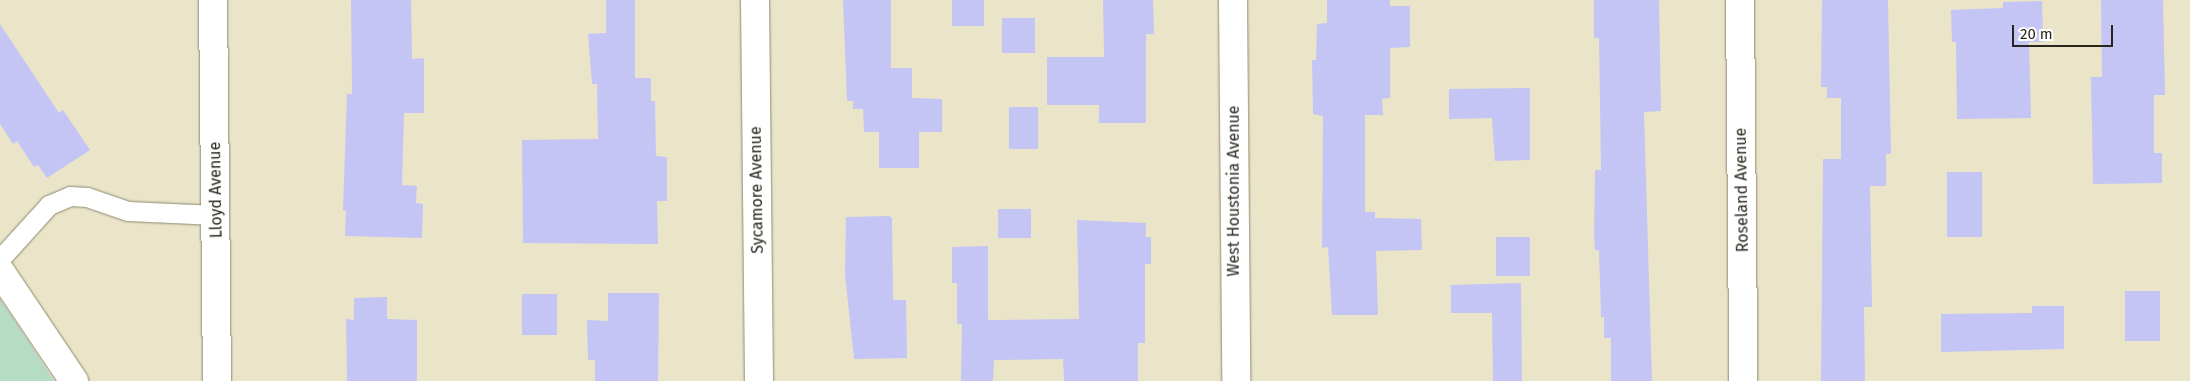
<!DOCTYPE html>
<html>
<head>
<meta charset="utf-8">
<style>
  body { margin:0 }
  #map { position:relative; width:2190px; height:381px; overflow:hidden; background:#eae5c9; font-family:"Fira Sans",sans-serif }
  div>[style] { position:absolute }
  .green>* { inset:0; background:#b6dcc4 }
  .building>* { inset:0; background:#c4c4f5; transform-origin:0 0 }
  .roads { filter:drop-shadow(0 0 1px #8e8a70) drop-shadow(0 0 1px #8e8a70) }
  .lane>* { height:19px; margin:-9.5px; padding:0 9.5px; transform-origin:9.5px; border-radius:9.5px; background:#fff }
  .street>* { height:28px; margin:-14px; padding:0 14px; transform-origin:14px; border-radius:14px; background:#fff }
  span { translate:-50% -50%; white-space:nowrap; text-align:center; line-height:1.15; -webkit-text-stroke:4px #fff; paint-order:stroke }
  .street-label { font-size:16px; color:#28261c }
  .scale { position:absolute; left:2012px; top:25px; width:101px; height:22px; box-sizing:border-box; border:2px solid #28261c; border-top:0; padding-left:6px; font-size:15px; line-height:18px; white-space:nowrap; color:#28261c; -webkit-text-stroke:4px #fff; paint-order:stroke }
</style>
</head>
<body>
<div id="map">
  <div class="green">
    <div style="clip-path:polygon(0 299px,30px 344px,54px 381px,0 381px)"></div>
  </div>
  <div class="building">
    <div style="clip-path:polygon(351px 0,411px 0,412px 59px,424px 58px,424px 113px,404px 113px,402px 185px,417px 186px,416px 203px,423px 204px,422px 238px,345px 236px,346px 211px,343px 210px,347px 94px,352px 94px)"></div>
    <div style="clip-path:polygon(606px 0,635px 0,635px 78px,651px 78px,651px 101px,655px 101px,656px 156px,667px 157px,667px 201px,657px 201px,658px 244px,523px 243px,522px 140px,598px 139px,597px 84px,592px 84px,588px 34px,606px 33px)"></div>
    <div style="clip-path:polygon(843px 0,891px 0,891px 68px,912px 68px,912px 98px,942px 99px,942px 132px,919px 132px,919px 168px,879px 168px,879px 132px,864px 132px,863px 109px,853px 109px,853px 101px,847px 101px)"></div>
    <div style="left:952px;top:0;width:32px;height:26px"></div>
    <div style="clip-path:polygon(1103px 0,1153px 0,1154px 34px,1146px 34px,1146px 123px,1099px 123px,1099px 105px,1047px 105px,1047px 57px,1104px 57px)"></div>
    <div style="clip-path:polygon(1327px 0,1390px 0,1390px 6px,1410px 6px,1410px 47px,1390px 48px,1390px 98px,1382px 99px,1383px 115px,1365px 115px,1365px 212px,1375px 212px,1375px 218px,1421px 219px,1422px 250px,1376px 251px,1378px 315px,1332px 315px,1328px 247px,1322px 248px,1323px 116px,1313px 114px,1312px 60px,1316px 60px,1317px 24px,1327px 23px)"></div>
    <div style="clip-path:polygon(1594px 0,1659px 0,1661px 111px,1644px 112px,1652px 381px,1611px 381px,1611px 338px,1604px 338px,1604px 317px,1601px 317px,1599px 250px,1595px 250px,1594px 237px,1595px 170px,1601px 170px,1599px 38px,1594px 38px)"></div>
    <div style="clip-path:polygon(1822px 0,1888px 0,1891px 154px,1886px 154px,1886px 186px,1870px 186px,1872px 307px,1864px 307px,1865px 381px,1821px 381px,1823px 159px,1841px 159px,1841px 98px,1827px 98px,1827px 87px,1821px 87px)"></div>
    <div style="clip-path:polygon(2101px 0,2163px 0,2165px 95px,2154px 95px,2154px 153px,2162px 153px,2162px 183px,2093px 184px,2091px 77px,2102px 77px)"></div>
    <div style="clip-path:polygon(2042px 1px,2043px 42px,2029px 42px,2031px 118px,1957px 119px,1956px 42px,1952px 42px,1951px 10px,2003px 8px,2003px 2px)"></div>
    <div style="left:1002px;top:18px;width:33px;height:35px"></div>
    <div style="clip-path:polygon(0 24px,59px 113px,63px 110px,90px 150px,47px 178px,38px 165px,34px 167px,17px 141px,13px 144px,0 124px)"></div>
    <div style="clip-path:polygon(1530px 88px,1530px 160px,1495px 161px,1492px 118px,1449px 119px,1449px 89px)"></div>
    <div style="left:1009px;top:107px;width:29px;height:42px"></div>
    <div style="left:1947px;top:172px;width:35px;height:65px"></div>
    <div style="left:998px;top:209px;width:33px;height:29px"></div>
    <div style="clip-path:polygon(889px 216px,892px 218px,893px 300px,906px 300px,907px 358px,854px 359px,845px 275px,846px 217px)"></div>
    <div style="clip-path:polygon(1077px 220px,1146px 223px,1146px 237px,1151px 237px,1151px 264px,1145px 264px,1145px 343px,1138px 343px,1138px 381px,1064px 381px,1063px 359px,994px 360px,993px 381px,961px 381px,962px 324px,957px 324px,957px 283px,952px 283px,952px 247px,988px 246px,988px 320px,1079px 319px)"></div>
    <div style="left:1530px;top:237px;width:39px;height:34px;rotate:90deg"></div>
    <div style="clip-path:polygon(1521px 283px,1522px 381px,1493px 381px,1492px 313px,1451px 313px,1451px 285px)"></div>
    <div style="left:2125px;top:291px;width:35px;height:50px"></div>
    <div style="clip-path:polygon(608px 293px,659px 293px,658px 381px,595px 381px,595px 360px,588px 360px,587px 320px,608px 321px)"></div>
    <div style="left:522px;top:294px;width:35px;height:41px"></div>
    <div style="clip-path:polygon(387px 297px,387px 319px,417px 320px,417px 381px,347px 381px,346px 319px,354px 320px,354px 298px)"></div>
    <div style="clip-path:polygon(2032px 306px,2064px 306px,2064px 349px,1941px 352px,1941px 314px,2032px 313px)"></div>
  </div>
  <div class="roads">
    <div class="lane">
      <div style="left:0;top:259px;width:73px;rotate:-47.8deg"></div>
      <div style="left:49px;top:205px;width:23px;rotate:-23deg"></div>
      <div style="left:70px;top:196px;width:17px;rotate:3deg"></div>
      <div style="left:87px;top:197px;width:43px;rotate:18.9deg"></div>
      <div style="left:128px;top:211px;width:88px;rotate:2.6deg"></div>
    </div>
    <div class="street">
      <div style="left:213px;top:0;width:381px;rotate:89.4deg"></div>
      <div style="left:755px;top:0;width:381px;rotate:89.4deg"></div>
      <div style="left:1233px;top:0;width:381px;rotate:89.5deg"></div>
      <div style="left:1740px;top:0;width:381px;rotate:89.5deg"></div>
      <div style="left:0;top:271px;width:133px;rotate:56.1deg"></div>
    </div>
  </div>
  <div class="street-label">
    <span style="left:216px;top:190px;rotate:-91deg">Lloyd Avenue</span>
    <span style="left:757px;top:190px;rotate:-91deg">Sycamore Avenue</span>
    <span style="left:1742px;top:190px;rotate:-91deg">Roseland Avenue</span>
    <span style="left:1234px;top:191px;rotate:-90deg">West Houstonia Avenue</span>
  </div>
  <div class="scale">20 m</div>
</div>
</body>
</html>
